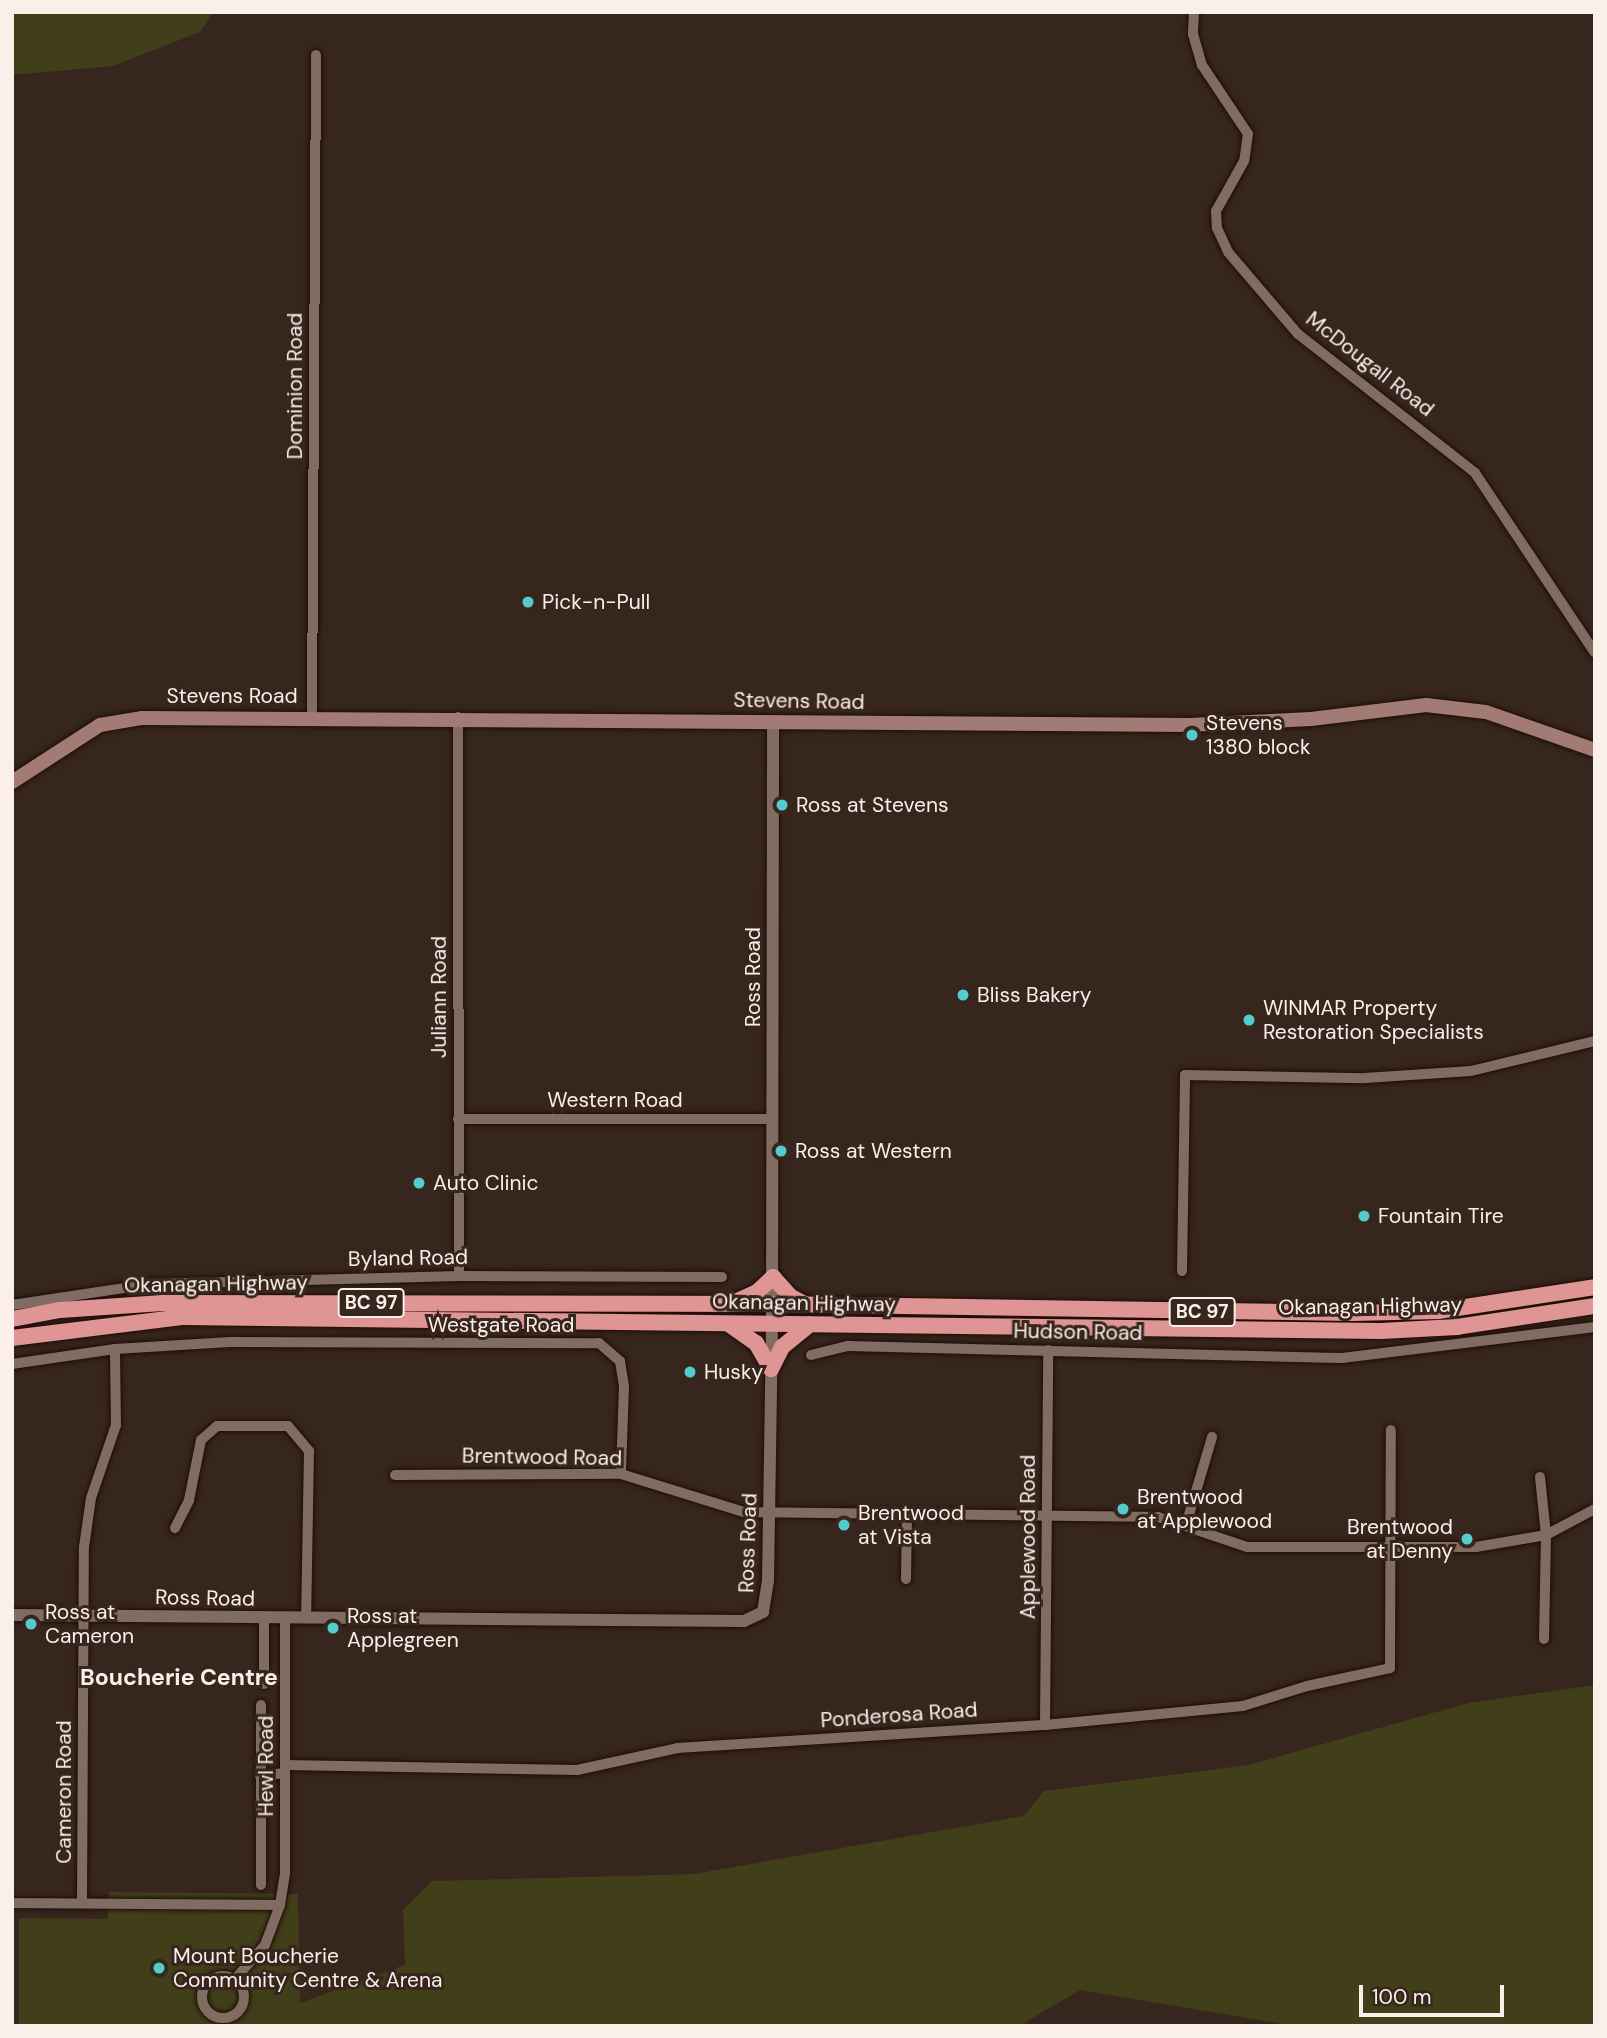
<!DOCTYPE html>
<html>
<head>
<meta charset="utf-8">
<style>
  body { margin:0 }
  #map { position:relative; width:1607px; height:2038px; overflow:hidden; background:#37261d; font-family:"DM Sans",sans-serif }
  div>[style] { position:absolute }
  .green>* { inset:0; background:#413f19 }
  .roads { filter:drop-shadow(0 0 2px #1e0e07) drop-shadow(0 0 2px #1e0e07) }
  .minor>* { height:10px; margin:-5px; padding:0 5px; transform-origin:5px; border-radius:5px; background:#806c62 }
  .minor>.ring { margin:-5px; padding:0; box-sizing:content-box; background:none; border:10px solid #806c62; border-radius:50% }
  .tertiary>* { height:12px; margin:-6px; padding:0 6px; transform-origin:6px; border-radius:6px; background:#806c62 }
  .secondary>* { height:14px; margin:-7px; padding:0 7px; transform-origin:7px; border-radius:7px; background:#a37b75 }
  .trunk>* { height:16px; margin:-8px; padding:0 8px; transform-origin:8px; border-radius:8px; background:#de9594 }
  .dots>* { width:19px; height:19px; translate:-50% -50%; box-sizing:border-box; border:4px solid #37261d; border-radius:50% }
  span { translate:-50% -50%; white-space:nowrap; text-align:center; line-height:1.15; -webkit-text-stroke:6px #37261d; paint-order:stroke }
  .shield-label span { padding:2px 5px; background:#37261d; border:2px solid; border-radius:5px; -webkit-text-stroke-width:0 }
  .shield-label { font-size:19px; color:#faefe9; font-weight:700 }
  .street-label { font-size:21px; color:#faefe9 }
  .poi-label { font-size:21px; color:#faefe9 }
  .left { translate:0 -50%; text-align:left }
  .right { translate:-100% -50%; text-align:right }
  .neighbourhood-label { font-size:23px; color:#faefe9; font-weight:700 }
  .frame { position:absolute; inset:0; border:14px solid #faefe9; pointer-events:none }
  .scale { position:absolute; left:1359px; top:1985px; width:145px; height:32px; box-sizing:border-box; border:4px solid #faefe9; border-top:0; padding-left:9px; font-size:21px; line-height:24px; white-space:nowrap; color:#faefe9; -webkit-text-stroke:5px #37261d; paint-order:stroke }
</style>
</head>
<body>
<div id="map">
  <div class="green">
    <div style="clip-path:polygon(12px 12px,213px 12px,200px 32px,113px 66px,12px 75px)"></div>
    <div style="clip-path:polygon(1595px 1685px,1595px 2026px,1294px 2026px,1080px 1990px,1019px 2026px,19px 2026px,19px 1918px,108px 1919px,109px 1892px,298px 1894px,300px 2003px,405px 1965px,403px 1910px,432px 1881px,694px 1874px,1024px 1816px,1044px 1791px,1249px 1765px,1468px 1703px)"></div>
  </div>
  <div class="roads">
    <div class="minor">
      <div style="left:1194px;top:12px;width:22px;rotate:93deg"></div>
      <div style="left:1193px;top:34px;width:32px;rotate:74deg"></div>
      <div style="left:1202px;top:65px;width:83px;rotate:56.3deg"></div>
      <div style="left:1248px;top:134px;width:27px;rotate:98deg"></div>
      <div style="left:1244px;top:161px;width:57px;rotate:119.2deg"></div>
      <div style="left:1216px;top:211px;width:17px;rotate:87deg"></div>
      <div style="left:1217px;top:228px;width:26px;rotate:65deg"></div>
      <div style="left:1228px;top:252px;width:108px;rotate:49.5deg"></div>
      <div style="left:1298px;top:334px;width:225px;rotate:38.1deg"></div>
      <div style="left:1475px;top:473px;width:216px;rotate:56.3deg"></div>
      <div style="left:312px;top:717px;width:662px;rotate:-89.65deg"></div>
      <div style="left:458px;top:717px;width:559px;rotate:89.9deg"></div>
      <div style="left:458px;top:1119px;width:314px"></div>
      <div style="left:1182px;top:1271px;width:196px;rotate:-89.1deg"></div>
      <div style="left:1185px;top:1075px;width:180px;rotate:1deg"></div>
      <div style="left:1365px;top:1078px;width:106px;rotate:-3.8deg"></div>
      <div style="left:1471px;top:1071px;width:128px;rotate:-13.6deg"></div>
      <div style="left:12px;top:1305px;width:141px;rotate:-8.6deg"></div>
      <div style="left:151px;top:1284px;width:308px;rotate:-1.5deg"></div>
      <div style="left:459px;top:1276px;width:263px;rotate:0.2deg"></div>
      <div style="left:811px;top:1355px;width:38px;rotate:-14deg"></div>
      <div style="left:848px;top:1346px;width:494px;rotate:1.4deg"></div>
      <div style="left:1342px;top:1358px;width:255px;rotate:-7deg"></div>
      <div style="left:12px;top:1364px;width:104px;rotate:-8.3deg"></div>
      <div style="left:115px;top:1349px;width:115px;rotate:-3.5deg"></div>
      <div style="left:230px;top:1342px;width:369px;rotate:0.2deg"></div>
      <div style="left:599px;top:1343px;width:28px;rotate:41deg"></div>
      <div style="left:620px;top:1361px;width:25px;rotate:81deg"></div>
      <div style="left:624px;top:1386px;width:88px;rotate:92deg"></div>
      <div style="left:395px;top:1475px;width:226px;rotate:-0.3deg"></div>
      <div style="left:621px;top:1474px;width:129px;rotate:17.2deg"></div>
      <div style="left:744px;top:1512px;width:414px;rotate:0.7deg"></div>
      <div style="left:1158px;top:1517px;width:94px;rotate:18.6deg"></div>
      <div style="left:1247px;top:1547px;width:229px"></div>
      <div style="left:1476px;top:1547px;width:71px;rotate:-9.7deg"></div>
      <div style="left:1546px;top:1535px;width:55px;rotate:-28deg"></div>
      <div style="left:1540px;top:1477px;width:58px;rotate:84.1deg"></div>
      <div style="left:1546px;top:1535px;width:104px;rotate:91.1deg"></div>
      <div style="left:1186px;top:1525px;width:92px;rotate:-73.5deg"></div>
      <div style="left:175px;top:1528px;width:31px;rotate:-63deg"></div>
      <div style="left:189px;top:1500px;width:61px;rotate:-78.7deg"></div>
      <div style="left:201px;top:1440px;width:21px;rotate:-41deg"></div>
      <div style="left:217px;top:1426px;width:71px"></div>
      <div style="left:288px;top:1426px;width:33px;rotate:50deg"></div>
      <div style="left:309px;top:1451px;width:167px;rotate:91deg"></div>
      <div style="left:906px;top:1579px;width:66px;rotate:-89.1deg"></div>
      <div style="left:264px;top:1619px;width:65px;rotate:90deg"></div>
      <div style="left:1045px;top:1725px;width:375px;rotate:-89.5deg"></div>
      <div style="left:285px;top:1765px;width:292px;rotate:1deg"></div>
      <div style="left:577px;top:1770px;width:103px;rotate:-12.3deg"></div>
      <div style="left:678px;top:1748px;width:368px;rotate:-3.6deg"></div>
      <div style="left:1045px;top:1725px;width:199px;rotate:-5.5deg"></div>
      <div style="left:1243px;top:1706px;width:67px;rotate:-17.4deg"></div>
      <div style="left:1307px;top:1686px;width:85px;rotate:-12.2deg"></div>
      <div style="left:1390px;top:1668px;width:238px;rotate:-89.8deg"></div>
      <div style="left:260px;top:1776px;width:25px;rotate:-7deg"></div>
      <div style="left:261px;top:1885px;width:180px;rotate:-90deg"></div>
      <div style="left:12px;top:1903px;width:268px;rotate:0.4deg"></div>
      <div style="left:82px;top:1903px;width:356px;rotate:-89.7deg"></div>
      <div style="left:84px;top:1547px;width:49px;rotate:-81.9deg"></div>
      <div style="left:91px;top:1498px;width:77px;rotate:-71.1deg"></div>
      <div style="left:116px;top:1425px;width:76px;rotate:-90.8deg"></div>
      <div class="ring" style="left:202px;top:1976px;width:32px;height:32px"></div>
      <div style="left:235px;top:1979px;width:45px;rotate:-48.6deg"></div>
      <div style="left:265px;top:1945px;width:43px;rotate:-69.4deg"></div>
      <div style="left:280px;top:1905px;width:33px;rotate:-81deg"></div>
      <div style="left:285px;top:1872px;width:253px;rotate:-90deg"></div>
    </div>
    <div class="tertiary">
      <div style="left:12px;top:1615px;width:732px;rotate:0.47deg"></div>
      <div style="left:744px;top:1621px;width:21px;rotate:-25deg"></div>
      <div style="left:763px;top:1612px;width:31px;rotate:-81deg"></div>
      <div style="left:768px;top:1581px;width:257px;rotate:-89.1deg"></div>
      <div style="left:772px;top:1324px;width:603px;rotate:-89.9deg"></div>
    </div>
    <div class="secondary">
      <div style="left:12px;top:782px;width:105px;rotate:-32.9deg"></div>
      <div style="left:100px;top:725px;width:43px;rotate:-9.5deg"></div>
      <div style="left:142px;top:718px;width:1048px;rotate:0.38deg"></div>
      <div style="left:1190px;top:725px;width:121px;rotate:-2.8deg"></div>
      <div style="left:1311px;top:719px;width:116px;rotate:-6.9deg"></div>
      <div style="left:1426px;top:705px;width:60px;rotate:6.7deg"></div>
      <div style="left:1486px;top:712px;width:115px;rotate:19.2deg"></div>
    </div>
    <div class="trunk">
      <div style="left:737px;top:1301px;width:22px;rotate:-24deg"></div>
      <div style="left:757px;top:1292px;width:22px;rotate:-43deg"></div>
      <div style="left:773px;top:1277px;width:27px;rotate:48deg"></div>
      <div style="left:791px;top:1297px;width:16px;rotate:27deg"></div>
      <div style="left:12px;top:1319px;width:49px;rotate:-10.6deg"></div>
      <div style="left:60px;top:1310px;width:103px;rotate:-3.9deg"></div>
      <div style="left:163px;top:1303px;width:610px;rotate:0.09deg"></div>
      <div style="left:773px;top:1304px;width:579px;rotate:0.89deg"></div>
      <div style="left:1352px;top:1313px;width:87px;rotate:-1.3deg"></div>
      <div style="left:1439px;top:1311px;width:158px;rotate:-8.7deg"></div>
      <div style="left:730px;top:1325px;width:32px;rotate:35deg"></div>
      <div style="left:756px;top:1343px;width:30px;rotate:60deg"></div>
      <div style="left:12px;top:1338px;width:171px;rotate:-7deg"></div>
      <div style="left:182px;top:1317px;width:1199px;rotate:0.67deg"></div>
      <div style="left:1381px;top:1331px;width:76px;rotate:-3deg"></div>
      <div style="left:1457px;top:1327px;width:140px;rotate:-8.7deg"></div>
      <div style="left:771px;top:1369px;width:25px;rotate:-63deg"></div>
      <div style="left:782px;top:1347px;width:36px;rotate:-39deg"></div>
    </div>
  </div>
  <div class="dots">
    <div style="left:528px;top:602px;background:#52cdcc"></div>
    <div style="left:1192px;top:735px;background:#52cdcc"></div>
    <div style="left:782px;top:805px;background:#52cdcc"></div>
    <div style="left:963px;top:995px;background:#52cdcc"></div>
    <div style="left:1249px;top:1020px;background:#52cdcc"></div>
    <div style="left:781px;top:1151px;background:#52cdcc"></div>
    <div style="left:419px;top:1183px;background:#52cdcc"></div>
    <div style="left:1364px;top:1216px;background:#52cdcc"></div>
    <div style="left:690px;top:1372px;background:#52cdcc"></div>
    <div style="left:1123px;top:1509px;background:#52cdcc"></div>
    <div style="left:844px;top:1525px;background:#52cdcc"></div>
    <div style="left:1467px;top:1539px;background:#52cdcc"></div>
    <div style="left:31px;top:1624px;background:#52cdcc"></div>
    <div style="left:333px;top:1628px;background:#52cdcc"></div>
    <div style="left:159px;top:1968px;background:#52cdcc"></div>
  </div>
  <div class="shield-label">
    <span style="left:371px;top:1303px">BC 97</span>
    <span style="left:1202px;top:1312px">BC 97</span>
  </div>
  <div class="street-label">
    <span style="left:1370px;top:364px;rotate:38deg">McDougall Road</span>
    <span style="left:295px;top:386px;rotate:-90deg">Dominion Road</span>
    <span style="left:232px;top:696px">Stevens Road</span>
    <span style="left:799px;top:701px;rotate:1deg">Stevens Road</span>
    <span style="left:753px;top:977px;rotate:-90deg">Ross Road</span>
    <span style="left:439px;top:997px;rotate:-90deg">Juliann Road</span>
    <span style="left:615px;top:1100px">Western Road</span>
    <span style="left:408px;top:1258px;rotate:-1deg">Byland Road</span>
    <span style="left:216px;top:1284px;rotate:-1deg">Okanagan Highway</span>
    <span style="left:804px;top:1303px;rotate:1deg">Okanagan Highway</span>
    <span style="left:1370px;top:1306px;rotate:-1deg">Okanagan Highway</span>
    <span style="left:501px;top:1325px">Westgate Road</span>
    <span style="left:1078px;top:1332px;rotate:1deg">Hudson Road</span>
    <span style="left:542px;top:1457px;rotate:1deg">Brentwood Road</span>
    <span style="left:1028px;top:1537px;rotate:-90deg">Applewood Road</span>
    <span style="left:748px;top:1543px;rotate:-88deg">Ross Road</span>
    <span style="left:205px;top:1598px;rotate:1deg">Ross Road</span>
    <span style="left:899px;top:1715px;rotate:-4deg">Ponderosa Road</span>
    <span style="left:266px;top:1766px;rotate:-90deg">Hewl Road</span>
    <span style="left:64px;top:1792px;rotate:-90deg">Cameron Road</span>
  </div>
  <div class="poi-label">
    <span class="left" style="left:542px;top:602px">Pick-n-Pull</span>
    <span class="left" style="left:1206px;top:735px">Stevens<br>1380 block</span>
    <span class="left" style="left:796px;top:805px">Ross at Stevens</span>
    <span class="left" style="left:977px;top:995px">Bliss Bakery</span>
    <span class="left" style="left:1263px;top:1020px">WINMAR Property<br>Restoration Specialists</span>
    <span class="left" style="left:795px;top:1151px">Ross at Western</span>
    <span class="left" style="left:433px;top:1183px">Auto Clinic</span>
    <span class="left" style="left:1378px;top:1216px">Fountain Tire</span>
    <span class="left" style="left:704px;top:1372px">Husky</span>
    <span class="left" style="left:1137px;top:1509px">Brentwood<br>at Applewood</span>
    <span class="left" style="left:858px;top:1525px">Brentwood<br>at Vista</span>
    <span class="right" style="left:1453px;top:1539px">Brentwood<br>at Denny</span>
    <span class="left" style="left:45px;top:1624px">Ross at<br>Cameron</span>
    <span class="left" style="left:347px;top:1628px">Ross at<br>Applegreen</span>
    <span class="left" style="left:173px;top:1968px">Mount Boucherie<br>Community Centre &amp; Arena</span>
  </div>
  <div class="neighbourhood-label">
    <span style="left:179px;top:1677px">Boucherie Centre</span>
  </div>
  <div class="frame"></div>
  <div class="scale">100 m</div>
</div>
</body>
</html>
